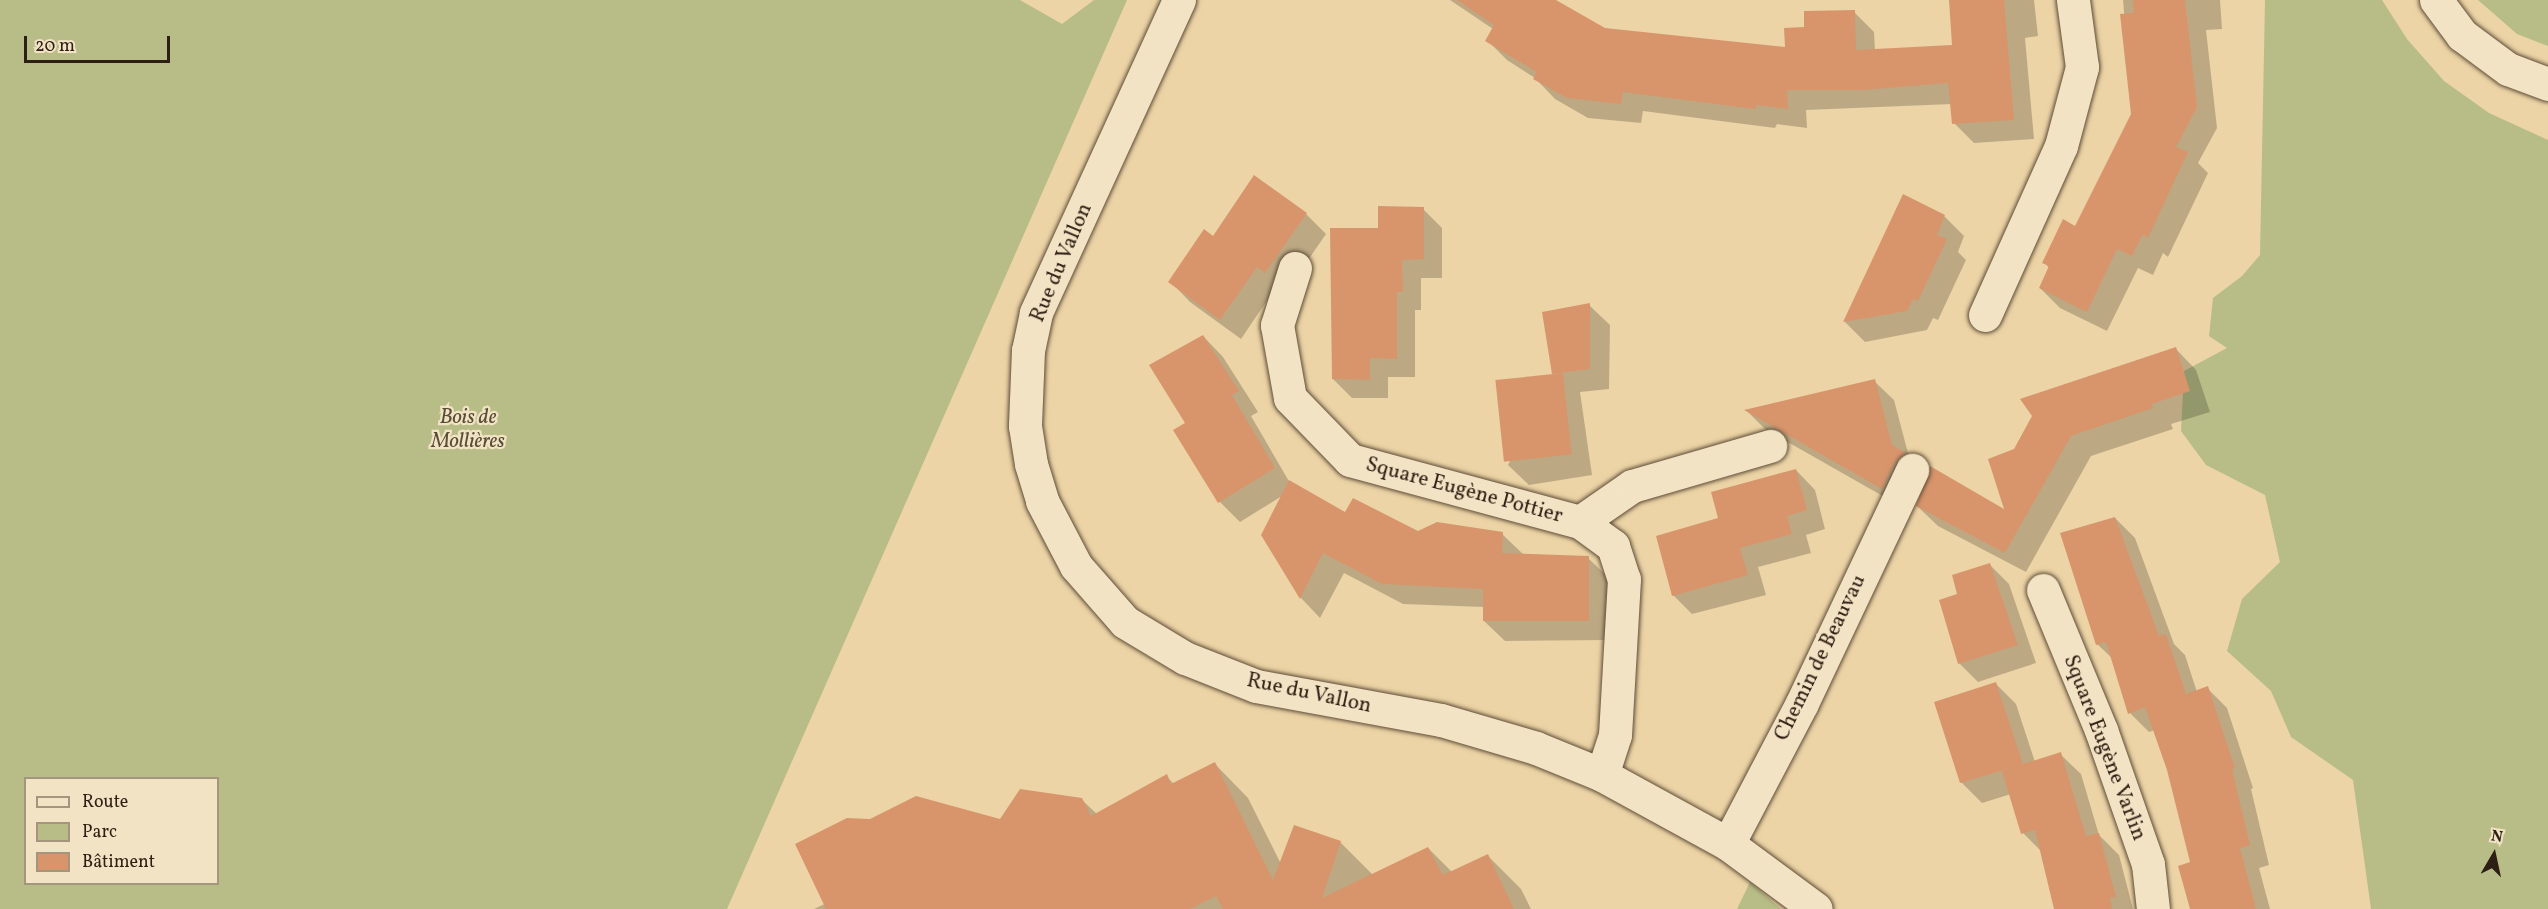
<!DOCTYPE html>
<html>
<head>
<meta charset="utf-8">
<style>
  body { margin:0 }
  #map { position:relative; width:2548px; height:909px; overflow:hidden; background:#ecd4a6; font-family:Vollkorn,serif }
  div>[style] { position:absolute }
  .green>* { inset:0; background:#b8bd87 }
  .shadow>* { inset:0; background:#0003 }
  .building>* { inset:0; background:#d8956c; transform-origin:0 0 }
  .roads { filter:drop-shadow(0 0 2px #5e4c38) drop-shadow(0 0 2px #5e4c38) }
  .minor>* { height:33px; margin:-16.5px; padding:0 16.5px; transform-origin:16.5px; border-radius:16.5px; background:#f3e3c5 }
  .tertiary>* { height:33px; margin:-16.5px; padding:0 16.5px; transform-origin:16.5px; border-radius:16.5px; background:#f3e3c5 }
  span { translate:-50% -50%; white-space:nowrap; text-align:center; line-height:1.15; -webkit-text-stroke:4.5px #f3e3c5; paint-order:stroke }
  .street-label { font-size:21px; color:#2e1f14 }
  .park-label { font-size:21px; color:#574e36; font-style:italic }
  .legend { position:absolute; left:24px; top:777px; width:195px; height:108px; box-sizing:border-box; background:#f3e3c5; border:2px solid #a4957e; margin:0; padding:8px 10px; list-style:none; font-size:18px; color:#2e1f14 }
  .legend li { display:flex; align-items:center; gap:12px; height:30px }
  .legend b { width:30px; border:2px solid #a4957e }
  .north { position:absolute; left:2464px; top:825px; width:60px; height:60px; -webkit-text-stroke:4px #f3e3c5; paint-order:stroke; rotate:9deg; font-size:16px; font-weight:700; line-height:24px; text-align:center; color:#2e1f14 }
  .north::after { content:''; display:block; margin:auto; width:21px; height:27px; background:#2e1f14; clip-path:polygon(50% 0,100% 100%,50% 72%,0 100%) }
  .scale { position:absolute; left:24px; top:36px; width:146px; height:27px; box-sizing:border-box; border:3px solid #2e1f14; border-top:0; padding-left:8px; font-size:18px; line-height:21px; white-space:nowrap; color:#2e1f14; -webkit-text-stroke:4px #f3e3c5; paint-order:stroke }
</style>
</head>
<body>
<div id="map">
  <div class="green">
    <div style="clip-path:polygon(evenodd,0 0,1020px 0,1062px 24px,1094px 0,1127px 0,727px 909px,0 909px,0 0,26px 778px,218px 778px,218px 884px,26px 884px,26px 778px)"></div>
    <div style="clip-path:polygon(2265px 0,2382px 0,2407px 39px,2444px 81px,2489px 113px,2548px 140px,2548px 909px,2371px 909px,2353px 780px,2291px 737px,2271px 691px,2227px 651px,2242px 599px,2280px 562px,2265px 495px,2206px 465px,2181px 431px,2184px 371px,2227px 348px,2209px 336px,2213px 298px,2242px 276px,2260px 255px)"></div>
    <div style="clip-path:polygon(2478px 0,2548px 0,2548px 46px,2517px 34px)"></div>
    <div style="clip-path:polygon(1750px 882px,1781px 909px,1737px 909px)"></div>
  </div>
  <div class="shadow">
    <div style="clip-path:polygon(1450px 0,1554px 0,1604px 30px,1786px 48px,1806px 28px,1854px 12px,1874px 32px,1875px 50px,1954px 47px,1950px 0,2034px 0,2038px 36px,2025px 38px,2034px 139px,1974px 143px,1954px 123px,1952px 104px,1806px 110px,1807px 128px,1777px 124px,1775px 128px,1643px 111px,1641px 123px,1588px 118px,1555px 99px,1535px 78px,1507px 60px,1487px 40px,1493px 29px)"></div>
    <div style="clip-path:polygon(2123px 0,2220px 0,2222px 29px,2206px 30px,2217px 128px,2198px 163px,2208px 173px,2168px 257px,2163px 253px,2153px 275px,2138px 268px,2107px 331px,2060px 308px,2040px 288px,2049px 268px,2044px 262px,2076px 228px,2132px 114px)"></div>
    <div style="clip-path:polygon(1904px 196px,1944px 216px,1964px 236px,1958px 252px,1966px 260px,1938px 320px,1933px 318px,1927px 330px,1865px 342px,1845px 322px)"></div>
    <div style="clip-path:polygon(1423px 209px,1442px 228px,1442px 278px,1421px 278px,1421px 310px,1415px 310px,1415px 377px,1388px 377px,1388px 398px,1352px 398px,1333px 379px,1379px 230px)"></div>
    <div style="clip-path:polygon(1306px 214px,1326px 234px,1286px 292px,1277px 286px,1241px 339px,1190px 302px,1170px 281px,1213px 238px)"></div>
    <div style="clip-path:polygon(1589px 305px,1610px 325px,1609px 389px,1580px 392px,1592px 475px,1529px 485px,1508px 465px)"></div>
    <div style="clip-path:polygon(1203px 336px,1223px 357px,1258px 412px,1251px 416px,1290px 483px,1346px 514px,1418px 533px,1502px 534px,1523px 554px,1588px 558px,1609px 578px,1608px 640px,1505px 641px,1484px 621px,1484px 607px,1403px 604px,1344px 573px,1320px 618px,1301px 598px,1262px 535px,1282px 496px,1240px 522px,1220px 502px,1187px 424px)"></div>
    <div style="clip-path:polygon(2176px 349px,2196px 370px,2210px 412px,2171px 424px,2173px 429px,2091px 456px,2026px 572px,1938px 526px,1917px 506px,2007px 512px,2015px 451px)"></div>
    <div style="clip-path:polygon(1874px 381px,1894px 400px,1909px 457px,1902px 507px,1765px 429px,1747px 411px)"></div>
    <div style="clip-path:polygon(1796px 470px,1815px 490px,1825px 529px,1806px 535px,1811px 553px,1758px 567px,1766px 595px,1692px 614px,1673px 595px,1720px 519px)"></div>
    <div style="clip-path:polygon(2115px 518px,2135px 538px,2174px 644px,2185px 655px,2197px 692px,2207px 688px,2227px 708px,2253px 788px,2251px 789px,2269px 865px,2259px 868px,2270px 909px,2193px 909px,2192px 863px,2161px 728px,2149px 732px,2130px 713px,2113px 659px,2097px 644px)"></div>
    <div style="clip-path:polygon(1990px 565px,2009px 584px,2036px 663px,1978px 682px,1959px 663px,1959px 595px)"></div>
    <div style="clip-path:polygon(1996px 684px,2016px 704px,2035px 762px,2060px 754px,2081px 774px,2099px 835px,2119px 855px,2133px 909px,2055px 909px,2042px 852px,2023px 833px,2011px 794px,1982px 803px,1961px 782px)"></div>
    <div style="clip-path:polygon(1215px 764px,1248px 798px,1281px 864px,1340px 842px,1373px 875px,1428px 848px,1452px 872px,1487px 855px,1521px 889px,1531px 909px,814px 909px,1001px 821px,1081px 799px,1097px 814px,1166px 776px,1174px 784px)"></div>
  </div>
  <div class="building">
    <div style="clip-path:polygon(1457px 0,1556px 0,1605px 28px,1785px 47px,1784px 28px,1804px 27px,1804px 11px,1855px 10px,1856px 50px,1952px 45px,1949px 0,2004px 0,2014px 120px,1952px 124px,1948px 83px,1864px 90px,1787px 90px,1788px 109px,1757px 105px,1755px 109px,1623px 92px,1621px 104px,1567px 98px,1533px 79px,1537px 72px,1485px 41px,1494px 25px)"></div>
    <div style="clip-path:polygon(2133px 0,2185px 0,2197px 107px,2176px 147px,2188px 152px,2148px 238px,2143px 234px,2132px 256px,2117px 249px,2087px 312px,2039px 288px,2049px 266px,2042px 263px,2063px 219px,2075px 226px,2131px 114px,2120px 14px,2134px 13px)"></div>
    <div style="clip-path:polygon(1254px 175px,1307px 213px,1265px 273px,1257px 267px,1220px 320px,1168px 282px,1204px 229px,1213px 236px)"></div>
    <div style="clip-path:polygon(1903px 194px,1945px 215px,1937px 235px,1947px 239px,1918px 301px,1913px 299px,1907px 311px,1843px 322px)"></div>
    <div style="clip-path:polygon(1378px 206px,1424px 207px,1424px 259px,1402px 260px,1403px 292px,1397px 292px,1397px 359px,1370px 358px,1370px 380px,1332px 379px,1330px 228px,1378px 228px)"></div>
    <div style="clip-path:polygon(1590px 303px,1590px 369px,1552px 374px,1542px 312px)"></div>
    <div style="clip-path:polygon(1203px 335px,1239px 391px,1232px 395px,1275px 468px,1218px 503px,1173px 430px,1185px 423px,1149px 365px)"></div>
    <div style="clip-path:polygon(2176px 347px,2190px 391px,2152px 404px,2153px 408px,2071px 436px,2005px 553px,1916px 506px,1930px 466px,2004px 509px,1988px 459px,2014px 449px,2032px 416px,2020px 399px)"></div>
    <div style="left:1563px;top:373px;width:82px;height:68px;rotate:84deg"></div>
    <div style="clip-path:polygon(1875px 379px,1892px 445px,1906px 453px,1895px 462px,1882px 489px,1744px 410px)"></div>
    <div style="clip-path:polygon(1796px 469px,1807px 510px,1787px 516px,1792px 534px,1740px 548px,1748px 575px,1672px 596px,1656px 536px,1718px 518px,1711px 492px)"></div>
    <div style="clip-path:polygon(1289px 480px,1345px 512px,1353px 498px,1418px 531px,1437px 522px,1503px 532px,1502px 553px,1589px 556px,1589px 621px,1483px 621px,1483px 589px,1382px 584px,1323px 553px,1300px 599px,1261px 535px)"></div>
    <div style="clip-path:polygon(2115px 517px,2159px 636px,2166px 634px,2186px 694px,2208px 686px,2235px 768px,2232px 769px,2250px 845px,2240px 848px,2256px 909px,2190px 909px,2178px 866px,2190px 862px,2167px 770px,2145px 707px,2128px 714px,2106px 642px,2096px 645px,2060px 533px)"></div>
    <div style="clip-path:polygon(1990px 563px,2018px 645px,1958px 664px,1939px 600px,1957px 594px,1952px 575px)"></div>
    <div style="clip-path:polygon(1996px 682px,2023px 764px,2061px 752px,2086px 836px,2099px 833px,2116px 897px,2110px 898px,2112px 909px,2054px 909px,2035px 830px,2021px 834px,2002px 771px,2021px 765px,1960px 783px,1934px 702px)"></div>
    <div style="clip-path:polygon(1215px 762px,1273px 880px,1294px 825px,1341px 841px,1322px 898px,1428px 847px,1443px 875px,1488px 854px,1514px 909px,1223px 909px,1216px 896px,1190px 909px,826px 909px,795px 844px,847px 818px,870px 819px,916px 796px,1000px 819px,1020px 789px,1082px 798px,1091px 816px,1167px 774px,1171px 784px)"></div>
  </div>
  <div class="roads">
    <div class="minor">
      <div style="left:1179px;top:0;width:344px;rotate:114.6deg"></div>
      <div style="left:1036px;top:313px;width:38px;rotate:102deg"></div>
      <div style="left:1028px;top:350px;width:76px;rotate:92.3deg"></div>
      <div style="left:1025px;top:426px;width:38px;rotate:81deg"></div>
      <div style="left:1031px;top:464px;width:39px;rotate:73deg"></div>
      <div style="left:1042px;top:501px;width:73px;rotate:62.4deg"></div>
      <div style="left:1076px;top:566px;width:74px;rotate:48.8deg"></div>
      <div style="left:1125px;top:622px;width:70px;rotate:31deg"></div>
      <div style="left:1185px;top:658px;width:76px;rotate:21.5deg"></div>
      <div style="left:1256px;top:686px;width:188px;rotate:10.4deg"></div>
      <div style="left:1441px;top:720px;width:99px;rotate:16.4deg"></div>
      <div style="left:1536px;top:748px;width:71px;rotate:22.2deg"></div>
      <div style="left:1602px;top:775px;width:144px;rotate:28.7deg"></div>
      <div style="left:1728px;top:844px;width:109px;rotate:36.5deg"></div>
      <div style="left:1295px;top:268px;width:60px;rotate:107.5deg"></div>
      <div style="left:1277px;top:325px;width:74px;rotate:79.9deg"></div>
      <div style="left:1290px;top:398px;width:86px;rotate:45.9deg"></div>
      <div style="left:1350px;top:460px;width:238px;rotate:15.1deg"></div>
      <div style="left:1580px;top:522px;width:41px;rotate:36deg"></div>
      <div style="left:1613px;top:546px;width:35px;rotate:72deg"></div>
      <div style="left:1624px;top:579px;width:156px;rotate:93.3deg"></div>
      <div style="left:1615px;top:735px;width:42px;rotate:108deg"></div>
      <div style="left:1985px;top:315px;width:185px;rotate:-65.8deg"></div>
      <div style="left:2061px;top:146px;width:82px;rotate:-75.1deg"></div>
      <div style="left:2082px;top:67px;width:68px;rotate:-97.7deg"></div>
      <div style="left:1580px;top:522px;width:63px;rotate:-34.7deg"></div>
      <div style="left:1632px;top:486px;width:144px;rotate:-16.2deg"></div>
      <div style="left:2043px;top:590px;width:152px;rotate:67.5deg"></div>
      <div style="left:2101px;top:730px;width:142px;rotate:70.7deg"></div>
      <div style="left:2148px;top:864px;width:45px;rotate:83.7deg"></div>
      <div style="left:1728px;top:844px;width:159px;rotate:-62.3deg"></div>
      <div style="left:1802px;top:703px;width:258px;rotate:-64.7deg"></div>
    </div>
    <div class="tertiary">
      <div style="left:2436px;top:0;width:44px;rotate:53.4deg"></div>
      <div style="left:2462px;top:35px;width:57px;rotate:36.5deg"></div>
      <div style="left:2508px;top:69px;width:43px;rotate:20.6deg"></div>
    </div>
  </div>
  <div class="street-label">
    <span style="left:1062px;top:263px;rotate:-67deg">Rue du Vallon</span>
    <span style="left:1464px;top:491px;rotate:15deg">Square Eugène Pottier</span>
    <span style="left:1821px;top:658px;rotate:-64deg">Chemin de Beauvau</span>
    <span style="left:1309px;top:694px;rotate:12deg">Rue du Vallon</span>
    <span style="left:2104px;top:748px;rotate:69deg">Square Eugène Varlin</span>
  </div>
  <div class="park-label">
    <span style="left:468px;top:430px">Bois de<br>Mollières</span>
  </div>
  <ul class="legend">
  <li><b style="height:8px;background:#f3e3c5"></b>Route</li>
  <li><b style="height:16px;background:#b8bd87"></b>Parc</li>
  <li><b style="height:16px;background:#d8956c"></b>Bâtiment</li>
  </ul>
  <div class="north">N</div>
  <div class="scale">20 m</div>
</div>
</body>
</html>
